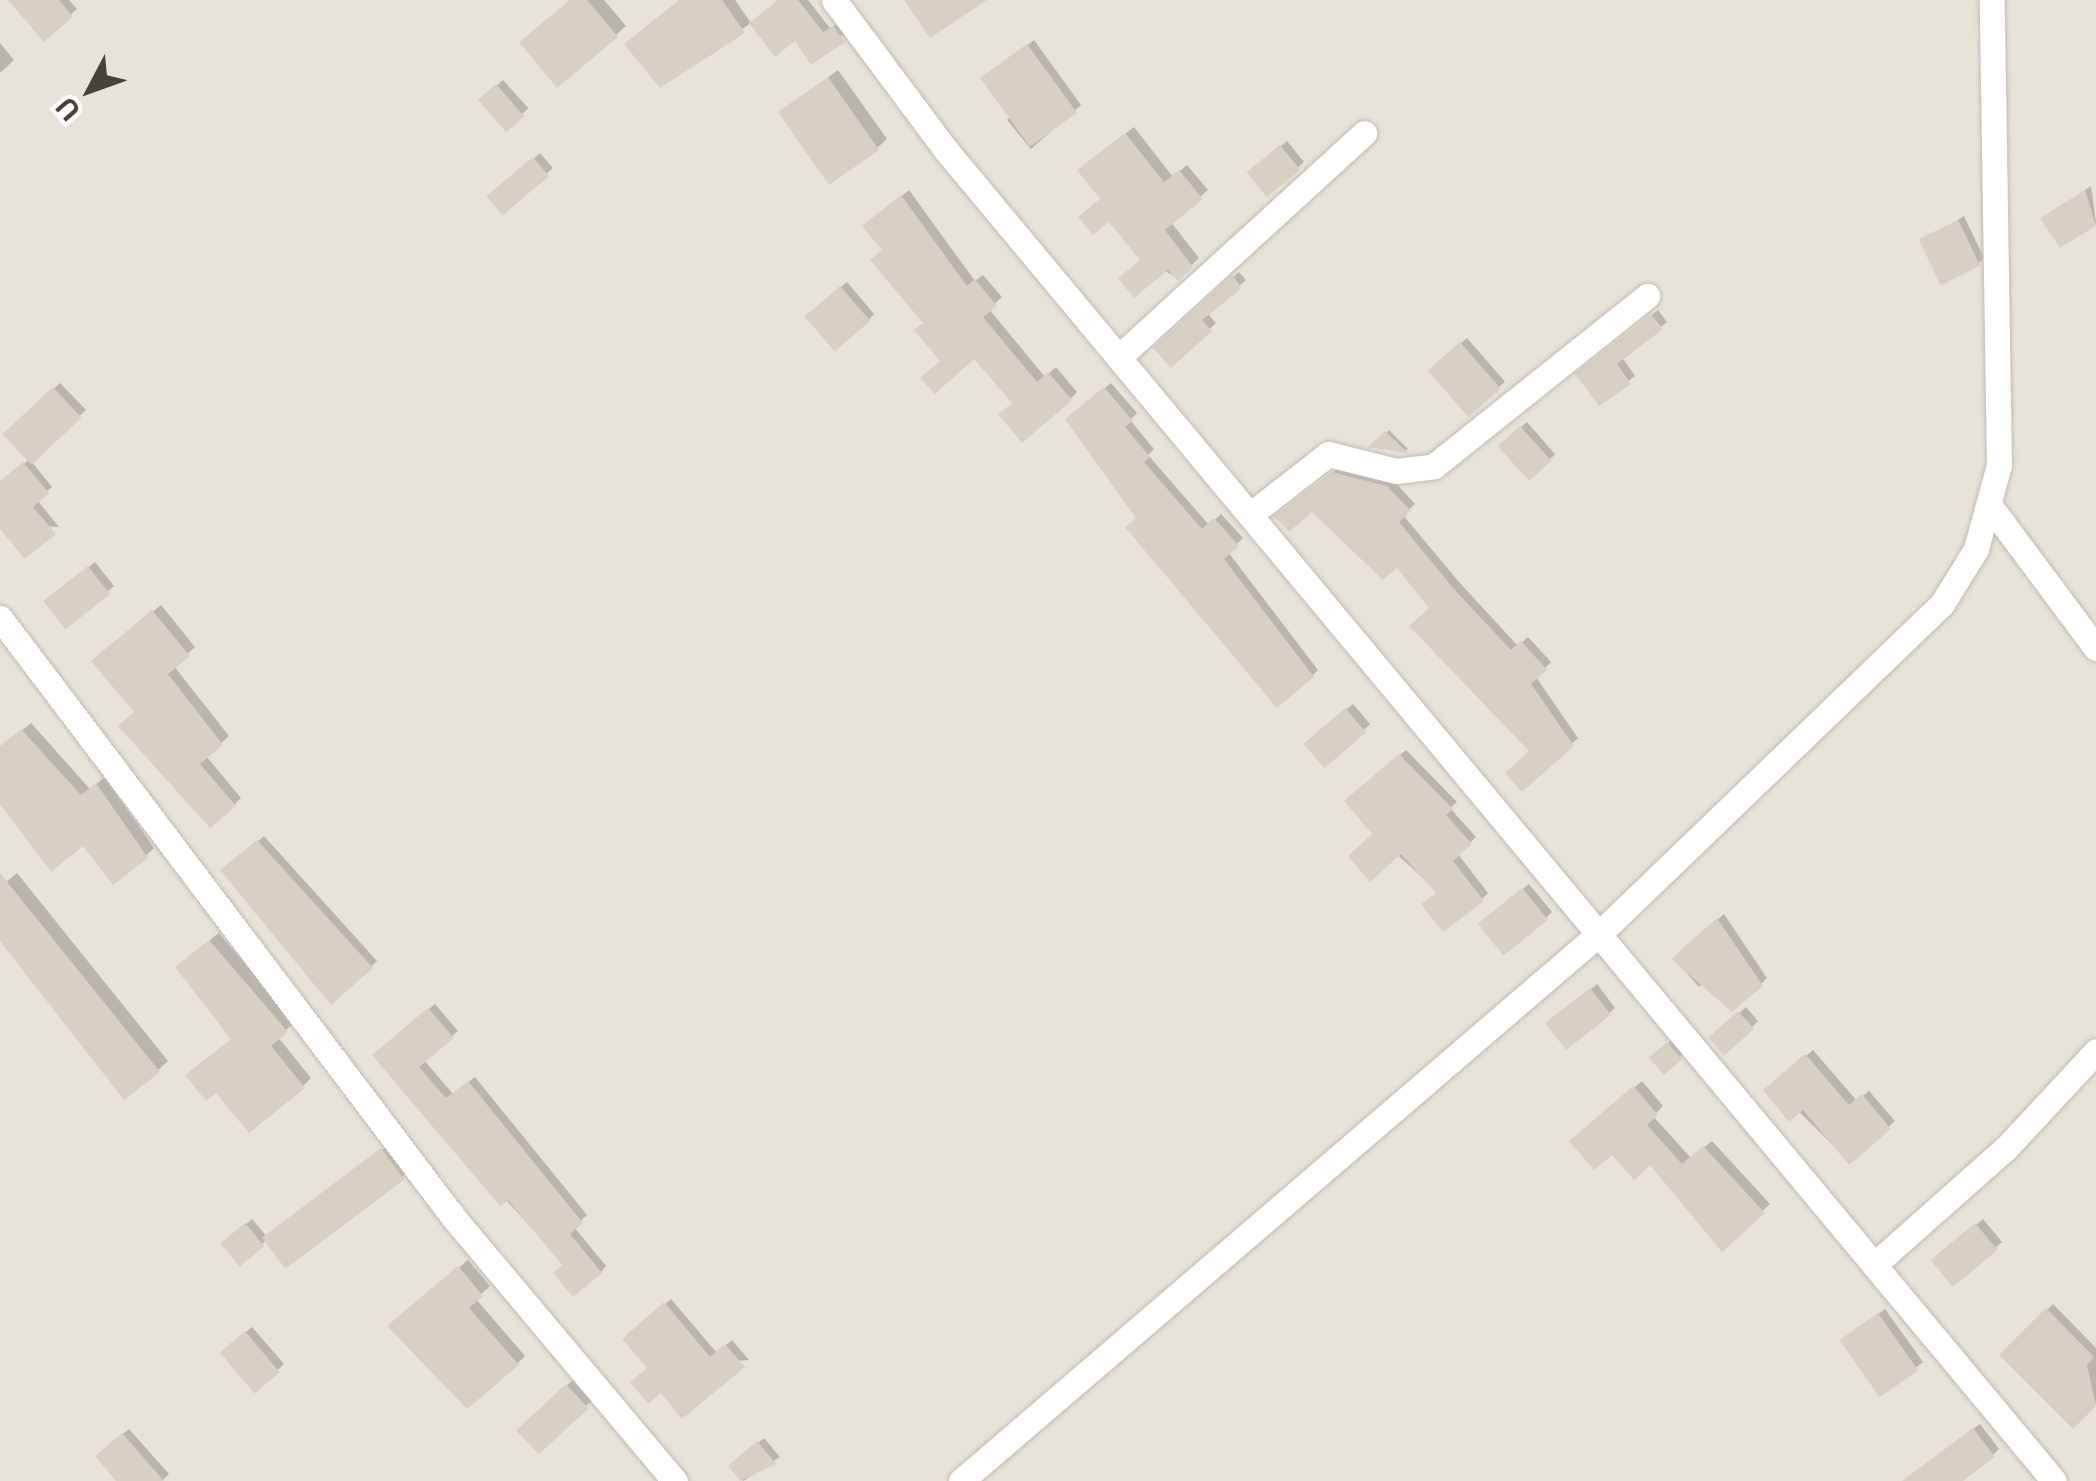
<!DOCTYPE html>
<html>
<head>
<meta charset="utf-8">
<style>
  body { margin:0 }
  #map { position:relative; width:2096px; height:1481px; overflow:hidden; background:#f4f1eb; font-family:"Open Sans",sans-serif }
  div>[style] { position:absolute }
  .residential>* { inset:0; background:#e8e3da; transform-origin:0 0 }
  .shadow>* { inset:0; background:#0003; transform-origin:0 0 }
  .building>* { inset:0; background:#d8cfc5; transform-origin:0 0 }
  .roads { filter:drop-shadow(0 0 2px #c2bbb2) drop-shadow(0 0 2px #c2bbb2) }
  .minor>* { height:25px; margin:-12.5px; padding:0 12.5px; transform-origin:12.5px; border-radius:12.5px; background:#fff }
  span { translate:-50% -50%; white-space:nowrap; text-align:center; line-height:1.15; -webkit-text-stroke:8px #fff; paint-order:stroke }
  .north { position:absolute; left:40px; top:40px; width:100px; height:100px; -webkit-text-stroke:8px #fff; paint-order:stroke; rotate:229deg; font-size:28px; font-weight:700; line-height:40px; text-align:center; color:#48423a }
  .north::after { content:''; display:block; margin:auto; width:35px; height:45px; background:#48423a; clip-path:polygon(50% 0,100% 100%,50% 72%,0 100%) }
</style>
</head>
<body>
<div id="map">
  <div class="residential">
    <div style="left:0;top:0;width:2096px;height:1481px"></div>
  </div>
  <div class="shadow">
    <div style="clip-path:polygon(18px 0,69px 0,77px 9px,44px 38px)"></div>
    <div style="clip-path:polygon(572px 0,604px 0,626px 26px,616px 35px)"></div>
    <div style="clip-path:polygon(681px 0,735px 0,751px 23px,661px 85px)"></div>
    <div style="clip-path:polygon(780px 0,808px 0,830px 28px,840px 22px,849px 35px,796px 38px)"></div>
    <div style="clip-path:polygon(1034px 40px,1081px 105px,1031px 149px,1007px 120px,1012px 115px,991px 75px)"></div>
    <div style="clip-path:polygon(0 43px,14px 60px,0 73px)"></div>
    <div style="clip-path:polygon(838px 70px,887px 139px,877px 148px,781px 112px)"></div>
    <div style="left:503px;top:80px;width:38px;height:30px;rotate:48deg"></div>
    <div style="clip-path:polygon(1134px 127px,1173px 177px,1187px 165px,1208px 190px,1171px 222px,1199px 258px,1178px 278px,1143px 259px,1088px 163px)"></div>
    <div style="clip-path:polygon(1287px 141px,1304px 162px,1269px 194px,1256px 167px)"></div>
    <div style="clip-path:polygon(540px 153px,553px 168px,503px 212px,497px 192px)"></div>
    <div style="clip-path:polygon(2091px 186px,2096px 223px,2061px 245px,2044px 218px)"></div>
    <div style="clip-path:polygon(909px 190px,975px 281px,983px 275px,1002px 297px,989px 309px,1045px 377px,1056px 367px,1077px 392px,1070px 399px,1014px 402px,975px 355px,943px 360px,872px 220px)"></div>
    <div style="clip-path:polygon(1964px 216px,1984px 258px,1978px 264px,1923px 242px)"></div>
    <div style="clip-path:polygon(1239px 272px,1246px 280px,1207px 313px,1216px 323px,1172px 364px,1156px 348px)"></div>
    <div style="clip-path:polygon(847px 282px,874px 314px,869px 320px,813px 311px)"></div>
    <div style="clip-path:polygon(1658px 310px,1667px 322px,1622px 357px,1635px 376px,1599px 403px,1585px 368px)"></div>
    <div style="left:1467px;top:338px;width:58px;height:48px;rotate:49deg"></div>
    <div style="clip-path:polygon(60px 383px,86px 410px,31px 461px,52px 487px,37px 500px,59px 527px,0 525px,0 489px,29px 459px,6px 434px)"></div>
    <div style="clip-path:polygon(1111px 383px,1137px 413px,1130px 420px,1154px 449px,1148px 455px,1209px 525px,1221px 514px,1243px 538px,1228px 552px,1318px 670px,1312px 676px,1139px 518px,1074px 414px)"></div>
    <div style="left:1527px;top:422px;width:43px;height:35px;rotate:49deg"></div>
    <div style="clip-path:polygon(1389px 430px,1408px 449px,1407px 450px,1374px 446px)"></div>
    <div style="clip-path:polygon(1340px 467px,1393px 480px,1415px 504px,1403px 515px,1459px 582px,1518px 646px,1528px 637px,1551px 662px,1536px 677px,1578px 738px,1523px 788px,1532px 751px,1397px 564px,1312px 508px,1283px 511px)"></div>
    <div style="clip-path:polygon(95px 562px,114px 586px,67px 626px,53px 596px)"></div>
    <div style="clip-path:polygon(161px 605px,195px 647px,174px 666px,229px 736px,206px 756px,241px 798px,234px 805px,102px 654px)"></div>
    <div style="clip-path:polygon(1353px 704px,1370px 724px,1364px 730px,1312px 737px)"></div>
    <div style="clip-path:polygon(31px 723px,90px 789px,105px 777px,154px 848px,146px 856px,83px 843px,0 800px,0 748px)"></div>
    <div style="clip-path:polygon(1406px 750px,1457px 802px,1450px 808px,1476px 837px,1458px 854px,1488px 893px,1482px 899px,1438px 892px,1375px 834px,1353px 795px)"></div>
    <div style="clip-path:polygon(264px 836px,377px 961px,371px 967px,229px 865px)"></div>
    <div style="clip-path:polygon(17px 873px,168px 1061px,158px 1070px,0 938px,0 887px)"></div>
    <div style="clip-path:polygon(1529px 884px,1552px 912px,1546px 918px,1487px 918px)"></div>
    <div style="clip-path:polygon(1724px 914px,1767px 978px,1761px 984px,1708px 979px,1699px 987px,1674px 959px)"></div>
    <div style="clip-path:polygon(219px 933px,295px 1022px,278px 1037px,311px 1078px,303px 1086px,234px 1038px,186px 959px)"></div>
    <div style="clip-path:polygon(1597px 984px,1615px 1008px,1609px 1013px,1555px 1018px)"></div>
    <div style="clip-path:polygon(435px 1004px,458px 1031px,424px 1060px,453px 1094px,475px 1077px,587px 1215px,574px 1227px,606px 1266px,601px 1272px,565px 1265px,375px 1055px)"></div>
    <div style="clip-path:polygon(1746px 1007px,1758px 1021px,1752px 1027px,1718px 1031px)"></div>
    <div style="left:1674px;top:1038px;width:18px;height:30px;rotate:49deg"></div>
    <div style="clip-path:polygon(1813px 1050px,1857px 1101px,1869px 1091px,1895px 1121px,1849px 1161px,1772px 1085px)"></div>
    <div style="clip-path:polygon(1642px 1081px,1663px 1106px,1653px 1116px,1691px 1158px,1712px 1141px,1770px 1204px,1722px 1248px,1651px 1162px,1579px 1134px)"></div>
    <div style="clip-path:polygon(388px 1145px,408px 1171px,402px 1177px,273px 1248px)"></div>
    <div style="clip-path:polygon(252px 1219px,268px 1238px,262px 1244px,230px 1238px)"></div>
    <div style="clip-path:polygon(1983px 1219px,2002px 1242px,1954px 1284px,1940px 1255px)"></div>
    <div style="clip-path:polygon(468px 1260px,490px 1286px,476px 1299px,525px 1356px,517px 1364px,398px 1318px)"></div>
    <div style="clip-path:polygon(671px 1299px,717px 1353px,732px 1340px,749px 1360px,650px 1368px,631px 1334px)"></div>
    <div style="clip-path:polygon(2053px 1304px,2096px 1348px,2096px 1402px,2073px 1425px,2003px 1355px)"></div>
    <div style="clip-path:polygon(1885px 1309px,1923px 1362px,1882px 1395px,1849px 1336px)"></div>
    <div style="clip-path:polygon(252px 1327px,284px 1364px,278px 1370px,229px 1346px)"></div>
    <div style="left:573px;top:1380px;width:28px;height:73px;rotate:48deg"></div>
    <div style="clip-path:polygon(1980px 1424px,1999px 1449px,1993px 1455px,1959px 1481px,1921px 1481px,1922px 1468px)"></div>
    <div style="clip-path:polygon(129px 1429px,169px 1474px,162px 1481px,119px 1481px,104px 1450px)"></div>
    <div style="clip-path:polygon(764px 1438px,780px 1457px,743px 1481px,731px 1466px)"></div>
  </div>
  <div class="building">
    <div style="clip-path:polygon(8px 0,59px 0,73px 17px,44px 42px)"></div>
    <div style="clip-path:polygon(570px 0,587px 0,618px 37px,557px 88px,519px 42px)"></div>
    <div style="clip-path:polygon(679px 0,722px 0,745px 33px,660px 88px,624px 44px)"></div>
    <div style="clip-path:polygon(778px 0,798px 0,823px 32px,833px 26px,845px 42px,811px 65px,795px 41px,775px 57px,749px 23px)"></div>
    <div style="clip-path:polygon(904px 0,987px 0,930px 38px)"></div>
    <div style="left:1027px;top:44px;width:85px;height:58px;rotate:54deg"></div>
    <div style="left:828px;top:77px;width:89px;height:61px;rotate:55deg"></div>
    <div style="left:496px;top:84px;width:43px;height:24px;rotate:49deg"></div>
    <div style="clip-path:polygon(1125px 133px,1164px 182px,1179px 170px,1203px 199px,1165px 230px,1193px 267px,1178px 281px,1168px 270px,1134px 298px,1118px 278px,1140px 260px,1109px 222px,1093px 235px,1078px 217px,1100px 199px,1077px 170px)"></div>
    <div style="left:1280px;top:145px;width:32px;height:43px;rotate:51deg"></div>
    <div style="left:533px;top:157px;width:25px;height:61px;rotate:50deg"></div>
    <div style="clip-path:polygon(2085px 190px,2096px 226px,2060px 248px,2040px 218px)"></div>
    <div style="clip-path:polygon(901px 195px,967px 286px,975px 279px,997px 306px,983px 317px,1037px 382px,1048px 372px,1072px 400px,1022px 443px,998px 414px,1012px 403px,974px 359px,935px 394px,920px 378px,940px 361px,914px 330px,923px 323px,870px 260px,882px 250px,862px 226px)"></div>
    <div style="left:1958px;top:220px;width:51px;height:44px;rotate:64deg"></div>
    <div style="clip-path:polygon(1232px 275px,1242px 288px,1202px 320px,1212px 331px,1171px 368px,1153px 348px)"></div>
    <div style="left:840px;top:286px;width:46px;height:47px;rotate:49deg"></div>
    <div style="clip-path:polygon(1651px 314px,1663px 329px,1617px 364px,1631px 384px,1599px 406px,1575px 374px)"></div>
    <div style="left:1460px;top:342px;width:62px;height:43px;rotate:49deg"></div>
    <div style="left:53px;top:387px;width:42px;height:69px;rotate:47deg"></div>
    <div style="clip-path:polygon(1104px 387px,1133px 421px,1125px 427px,1150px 457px,1144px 462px,1202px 529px,1214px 518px,1239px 546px,1224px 559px,1314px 677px,1277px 708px,1125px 527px,1136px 518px,1065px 419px)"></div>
    <div style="left:1520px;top:426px;width:47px;height:30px;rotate:48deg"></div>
    <div style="clip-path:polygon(1385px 431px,1408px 453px,1368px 447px)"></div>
    <div style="clip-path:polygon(23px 462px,49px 493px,33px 507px,56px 534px,25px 559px,0 529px,0 481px)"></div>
    <div style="clip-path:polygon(1332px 472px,1387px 486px,1411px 511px,1399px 522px,1453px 588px,1511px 650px,1521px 641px,1547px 670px,1531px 684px,1574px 746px,1522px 792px,1505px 773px,1529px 751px,1409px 626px,1429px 608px,1397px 568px,1383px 580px,1312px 512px,1289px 532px,1274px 516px)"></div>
    <div style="left:88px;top:566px;width:36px;height:57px;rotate:52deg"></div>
    <div style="clip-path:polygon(152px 610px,190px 656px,168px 674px,223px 745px,200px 764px,236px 806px,210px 828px,118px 726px,134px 712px,91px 661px)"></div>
    <div style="left:1345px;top:708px;width:32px;height:55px;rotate:49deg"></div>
    <div style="clip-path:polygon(21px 729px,81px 795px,96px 783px,148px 858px,113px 885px,83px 846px,51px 872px,0 804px,0 746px)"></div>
    <div style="clip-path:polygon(1399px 754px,1453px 809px,1446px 815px,1472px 844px,1453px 861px,1484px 901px,1443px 932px,1421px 904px,1436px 893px,1401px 854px,1370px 882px,1348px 856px,1372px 834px,1344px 801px)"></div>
    <div style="clip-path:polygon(257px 840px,373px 968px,331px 1005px,220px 870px)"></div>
    <div style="clip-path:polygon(0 873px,160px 1072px,124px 1100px,0 941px)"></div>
    <div style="left:1522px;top:888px;width:41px;height:57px;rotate:51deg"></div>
    <div style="clip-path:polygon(1717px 918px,1763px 986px,1732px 1012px,1671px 959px)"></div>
    <div style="clip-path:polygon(209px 940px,288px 1032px,271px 1046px,305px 1088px,249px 1133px,216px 1093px,206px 1101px,185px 1075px,231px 1039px,175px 967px)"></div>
    <div style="left:1590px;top:988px;width:34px;height:57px;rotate:52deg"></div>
    <div style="clip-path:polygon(428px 1008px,454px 1038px,419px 1067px,446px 1098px,468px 1081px,583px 1223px,570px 1234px,602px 1273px,573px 1297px,553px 1273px,562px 1265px,508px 1200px,500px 1206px,372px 1055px)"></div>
    <div style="left:1738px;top:1011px;width:24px;height:40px;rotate:48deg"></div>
    <div style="left:1667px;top:1042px;width:23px;height:24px;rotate:49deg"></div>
    <div style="clip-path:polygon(1805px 1054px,1849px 1105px,1862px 1094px,1891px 1129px,1849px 1165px,1803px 1110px,1789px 1122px,1763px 1090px)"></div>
    <div style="clip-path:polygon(1633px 1086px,1658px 1115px,1647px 1125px,1682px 1164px,1703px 1146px,1765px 1213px,1722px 1252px,1650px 1165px,1634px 1180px,1612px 1155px,1594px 1170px,1569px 1141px)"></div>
    <div style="left:381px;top:1148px;width:39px;height:149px;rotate:53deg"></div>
    <div style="left:245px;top:1223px;width:30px;height:32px;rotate:50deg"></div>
    <div style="left:1975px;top:1223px;width:35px;height:58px;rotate:50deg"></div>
    <div style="clip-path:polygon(458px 1266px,483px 1296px,469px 1308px,519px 1365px,467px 1409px,387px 1326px)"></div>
    <div style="clip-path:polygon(664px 1302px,710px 1357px,725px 1344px,745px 1367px,682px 1419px,661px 1393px,648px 1404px,630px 1382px,647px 1368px,622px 1339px)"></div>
    <div style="clip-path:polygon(2046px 1308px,2094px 1357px,2087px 1365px,2096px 1406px,2073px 1429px,1999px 1355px)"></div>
    <div style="left:1878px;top:1313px;width:70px;height:47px;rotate:55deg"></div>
    <div style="left:245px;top:1331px;width:54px;height:33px;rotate:50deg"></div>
    <div style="left:566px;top:1384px;width:33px;height:68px;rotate:47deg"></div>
    <div style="clip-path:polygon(1973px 1428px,1995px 1457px,1963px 1481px,1902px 1481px)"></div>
    <div style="clip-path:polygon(122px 1433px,164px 1481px,116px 1481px,95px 1456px)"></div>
    <div style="clip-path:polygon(757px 1441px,776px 1464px,740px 1481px,728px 1466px)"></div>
  </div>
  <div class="roads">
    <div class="minor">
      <div style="left:834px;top:0;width:186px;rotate:53.3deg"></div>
      <div style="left:945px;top:149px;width:1733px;rotate:50.22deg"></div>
      <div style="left:1119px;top:357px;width:332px;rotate:-42.4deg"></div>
      <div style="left:1990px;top:506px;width:177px;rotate:53.3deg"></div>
      <div style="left:1251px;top:514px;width:98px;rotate:-37.9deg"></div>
      <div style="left:1328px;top:454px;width:70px;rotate:14deg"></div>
      <div style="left:1396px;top:471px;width:38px;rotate:-7deg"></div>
      <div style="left:1434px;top:466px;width:273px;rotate:-38.6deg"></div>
      <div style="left:0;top:618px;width:752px;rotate:52.89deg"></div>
      <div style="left:454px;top:1218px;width:344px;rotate:50deg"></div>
      <div style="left:1874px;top:1265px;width:176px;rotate:-41.6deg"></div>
      <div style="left:2006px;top:1148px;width:132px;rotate:-47.1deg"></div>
      <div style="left:961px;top:1481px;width:842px;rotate:-40.62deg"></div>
      <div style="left:1600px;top:933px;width:475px;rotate:-43.9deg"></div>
      <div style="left:1942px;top:604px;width:65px;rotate:-58.3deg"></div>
      <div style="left:1976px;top:549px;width:87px;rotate:-74.7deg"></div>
      <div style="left:1999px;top:465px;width:465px;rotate:-90.9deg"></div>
    </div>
  </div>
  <div class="north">U</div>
</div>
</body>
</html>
